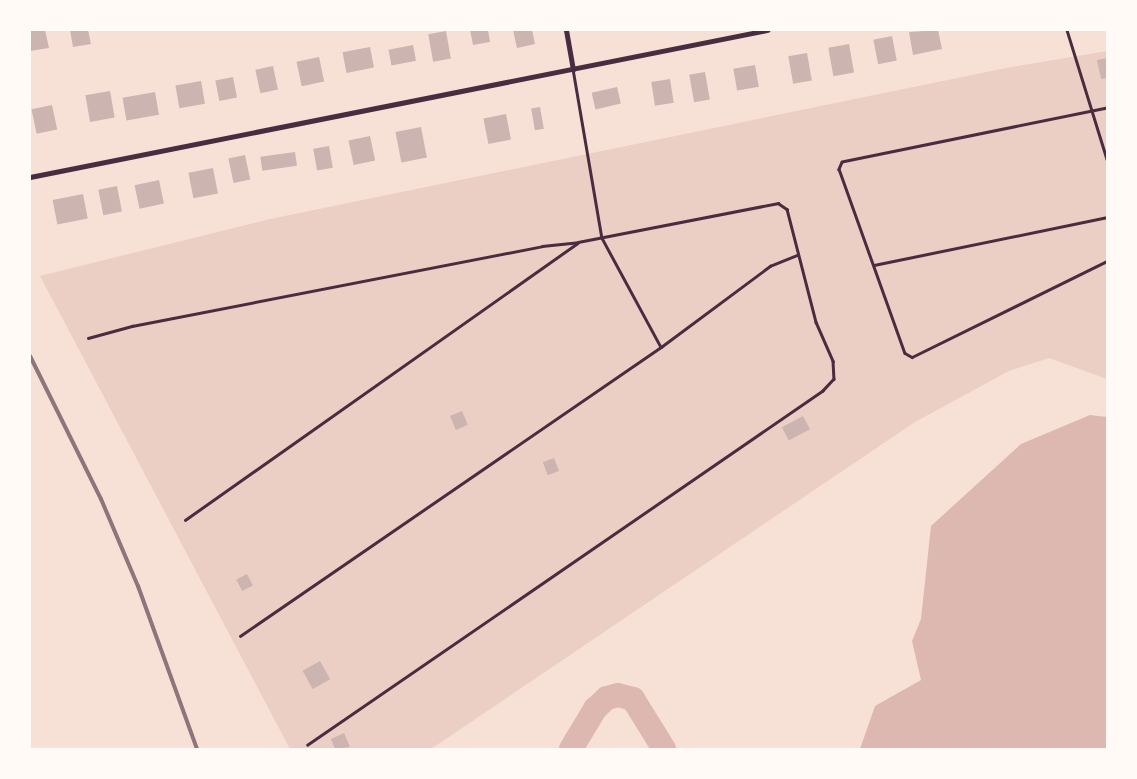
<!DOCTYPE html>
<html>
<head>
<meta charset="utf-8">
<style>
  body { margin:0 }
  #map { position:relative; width:1137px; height:779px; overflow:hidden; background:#f7e1d7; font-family:"Fira Sans",sans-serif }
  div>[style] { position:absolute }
  .green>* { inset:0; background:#ebcfc5 }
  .water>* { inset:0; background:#dcb8b0 }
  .river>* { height:24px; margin:-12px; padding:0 12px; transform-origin:12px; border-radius:12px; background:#dcb8b0 }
  .building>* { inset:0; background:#ccb4b1; transform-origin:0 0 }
  .service>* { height:2.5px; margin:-1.25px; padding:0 1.25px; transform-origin:1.25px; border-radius:1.25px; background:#4a2c40 }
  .minor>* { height:5px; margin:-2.5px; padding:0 2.5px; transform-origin:2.5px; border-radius:2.5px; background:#4a2c40 }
  .rail>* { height:4px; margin:-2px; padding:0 2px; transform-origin:2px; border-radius:2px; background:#8f747c }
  span { translate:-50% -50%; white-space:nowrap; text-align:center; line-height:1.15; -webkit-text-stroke:4px #fffaf5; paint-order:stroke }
  .frame { position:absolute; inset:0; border:31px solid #fffaf5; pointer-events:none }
</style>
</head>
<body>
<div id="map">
  <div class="green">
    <div style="clip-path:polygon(1107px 51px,1107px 379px,1049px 358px,1009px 371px,915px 422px,431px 749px,290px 749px,40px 276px,270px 219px,1011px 67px)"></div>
  </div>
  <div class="water">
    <div style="clip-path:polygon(1090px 415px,1107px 417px,1107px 749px,860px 749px,875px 706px,921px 680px,912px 641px,921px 619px,931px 526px,1021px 444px)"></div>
  </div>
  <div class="river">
    <div style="left:571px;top:749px;width:47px;rotate:-59deg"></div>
    <div style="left:595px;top:709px;width:16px;rotate:-43deg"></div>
    <div style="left:607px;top:698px;width:11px;rotate:-15deg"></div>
    <div style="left:618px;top:695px;width:16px;rotate:15deg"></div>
    <div style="left:633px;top:699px;width:59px;rotate:58.2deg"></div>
  </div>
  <div class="building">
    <div style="clip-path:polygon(45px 30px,49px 48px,30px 51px,30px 31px)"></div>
    <div style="clip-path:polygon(70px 30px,88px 30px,91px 44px,73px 47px)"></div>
    <div style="clip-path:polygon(470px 30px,488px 30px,490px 42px,473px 45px)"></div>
    <div style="clip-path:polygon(513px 30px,532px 30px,535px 44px,517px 48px)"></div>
    <div style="clip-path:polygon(938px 30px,942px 49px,913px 55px,909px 32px)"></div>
    <div style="left:446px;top:31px;width:28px;height:18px;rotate:80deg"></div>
    <div style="left:892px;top:36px;width:25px;height:19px;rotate:79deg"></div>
    <div style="left:849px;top:44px;width:29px;height:21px;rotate:80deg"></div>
    <div style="left:413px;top:45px;width:16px;height:25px;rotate:79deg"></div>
    <div style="left:370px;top:47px;width:21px;height:28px;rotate:79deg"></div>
    <div style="left:807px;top:53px;width:28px;height:19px;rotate:80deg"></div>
    <div style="left:319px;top:57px;width:25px;height:23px;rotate:78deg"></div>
    <div style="clip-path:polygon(1107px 58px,1107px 78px,1101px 79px,1097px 60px)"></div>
    <div style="left:755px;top:65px;width:22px;height:22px;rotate:80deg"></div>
    <div style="left:273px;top:66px;width:24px;height:18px;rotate:78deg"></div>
    <div style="left:705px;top:72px;width:28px;height:16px;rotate:80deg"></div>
    <div style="left:233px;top:77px;width:21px;height:18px;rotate:79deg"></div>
    <div style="left:670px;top:79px;width:24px;height:19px;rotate:81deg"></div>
    <div style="left:201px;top:81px;width:23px;height:26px;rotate:80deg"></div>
    <div style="left:617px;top:87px;width:17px;height:26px;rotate:77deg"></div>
    <div style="left:110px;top:91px;width:27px;height:25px;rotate:80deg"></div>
    <div style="left:155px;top:92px;width:23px;height:33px;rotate:80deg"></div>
    <div style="left:52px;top:105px;width:25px;height:21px;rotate:78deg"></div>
    <div style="left:540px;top:107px;width:22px;height:9px;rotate:80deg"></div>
    <div style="left:506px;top:114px;width:26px;height:23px;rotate:79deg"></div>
    <div style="left:421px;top:127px;width:31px;height:26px;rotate:79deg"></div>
    <div style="left:370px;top:136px;width:25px;height:22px;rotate:78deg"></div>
    <div style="left:329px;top:146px;width:22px;height:16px;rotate:80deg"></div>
    <div style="left:295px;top:152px;width:14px;height:35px;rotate:82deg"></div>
    <div style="left:245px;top:155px;width:25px;height:17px;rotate:78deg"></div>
    <div style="left:213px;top:168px;width:26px;height:25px;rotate:79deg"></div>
    <div style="left:159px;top:180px;width:24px;height:25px;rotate:78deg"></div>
    <div style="left:117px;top:186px;width:26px;height:19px;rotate:79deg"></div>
    <div style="left:83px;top:194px;width:25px;height:31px;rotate:79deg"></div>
    <div style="left:462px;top:411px;width:15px;height:13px;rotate:67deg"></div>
    <div style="left:803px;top:416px;width:15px;height:24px;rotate:62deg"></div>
    <div style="left:554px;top:458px;width:14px;height:12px;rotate:69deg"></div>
    <div style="left:247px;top:574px;width:13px;height:12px;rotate:63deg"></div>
    <div style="left:320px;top:661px;width:21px;height:20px;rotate:61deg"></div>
    <div style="clip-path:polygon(344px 733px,350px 747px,335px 749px,331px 739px)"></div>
  </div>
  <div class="service">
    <div style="left:1067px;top:30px;width:135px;rotate:72.8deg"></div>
    <div style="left:573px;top:69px;width:171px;rotate:80.3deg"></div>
    <div style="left:602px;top:238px;width:124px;rotate:61.6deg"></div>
    <div style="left:1107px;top:108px;width:270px;rotate:168.5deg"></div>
    <div style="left:842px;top:162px;width:8px;rotate:113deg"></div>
    <div style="left:839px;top:169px;width:195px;rotate:70.3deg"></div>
    <div style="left:905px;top:353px;width:8px;rotate:30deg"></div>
    <div style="left:912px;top:357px;width:217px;rotate:-26.2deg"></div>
    <div style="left:874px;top:265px;width:238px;rotate:-11.6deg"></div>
    <div style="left:88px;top:338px;width:46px;rotate:-15.3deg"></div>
    <div style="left:132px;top:326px;width:418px;rotate:-11deg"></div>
    <div style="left:542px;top:246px;width:36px;rotate:-6deg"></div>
    <div style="left:578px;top:242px;width:204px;rotate:-11deg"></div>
    <div style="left:778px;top:203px;width:11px;rotate:34deg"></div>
    <div style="left:787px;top:209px;width:117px;rotate:75.6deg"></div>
    <div style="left:816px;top:322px;width:43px;rotate:66.4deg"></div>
    <div style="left:833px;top:361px;width:18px;rotate:87deg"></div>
    <div style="left:834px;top:379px;width:16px;rotate:133deg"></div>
    <div style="left:823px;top:391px;width:625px;rotate:145.5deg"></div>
    <div style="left:185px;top:520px;width:480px;rotate:-35.2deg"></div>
    <div style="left:240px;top:636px;width:511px;rotate:-34.47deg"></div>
    <div style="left:661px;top:347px;width:136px;rotate:-36.6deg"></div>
    <div style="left:770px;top:266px;width:29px;rotate:-22deg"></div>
  </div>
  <div class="minor">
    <div style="left:566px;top:30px;width:40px;rotate:80deg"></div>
    <div style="left:30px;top:177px;width:752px;rotate:-11.28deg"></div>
  </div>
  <div class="rail">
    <div style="left:30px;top:356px;width:160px;rotate:63.6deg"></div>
    <div style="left:101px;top:499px;width:95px;rotate:67deg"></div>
    <div style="left:138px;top:586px;width:173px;rotate:70.1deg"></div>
  </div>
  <div class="frame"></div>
</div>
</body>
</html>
